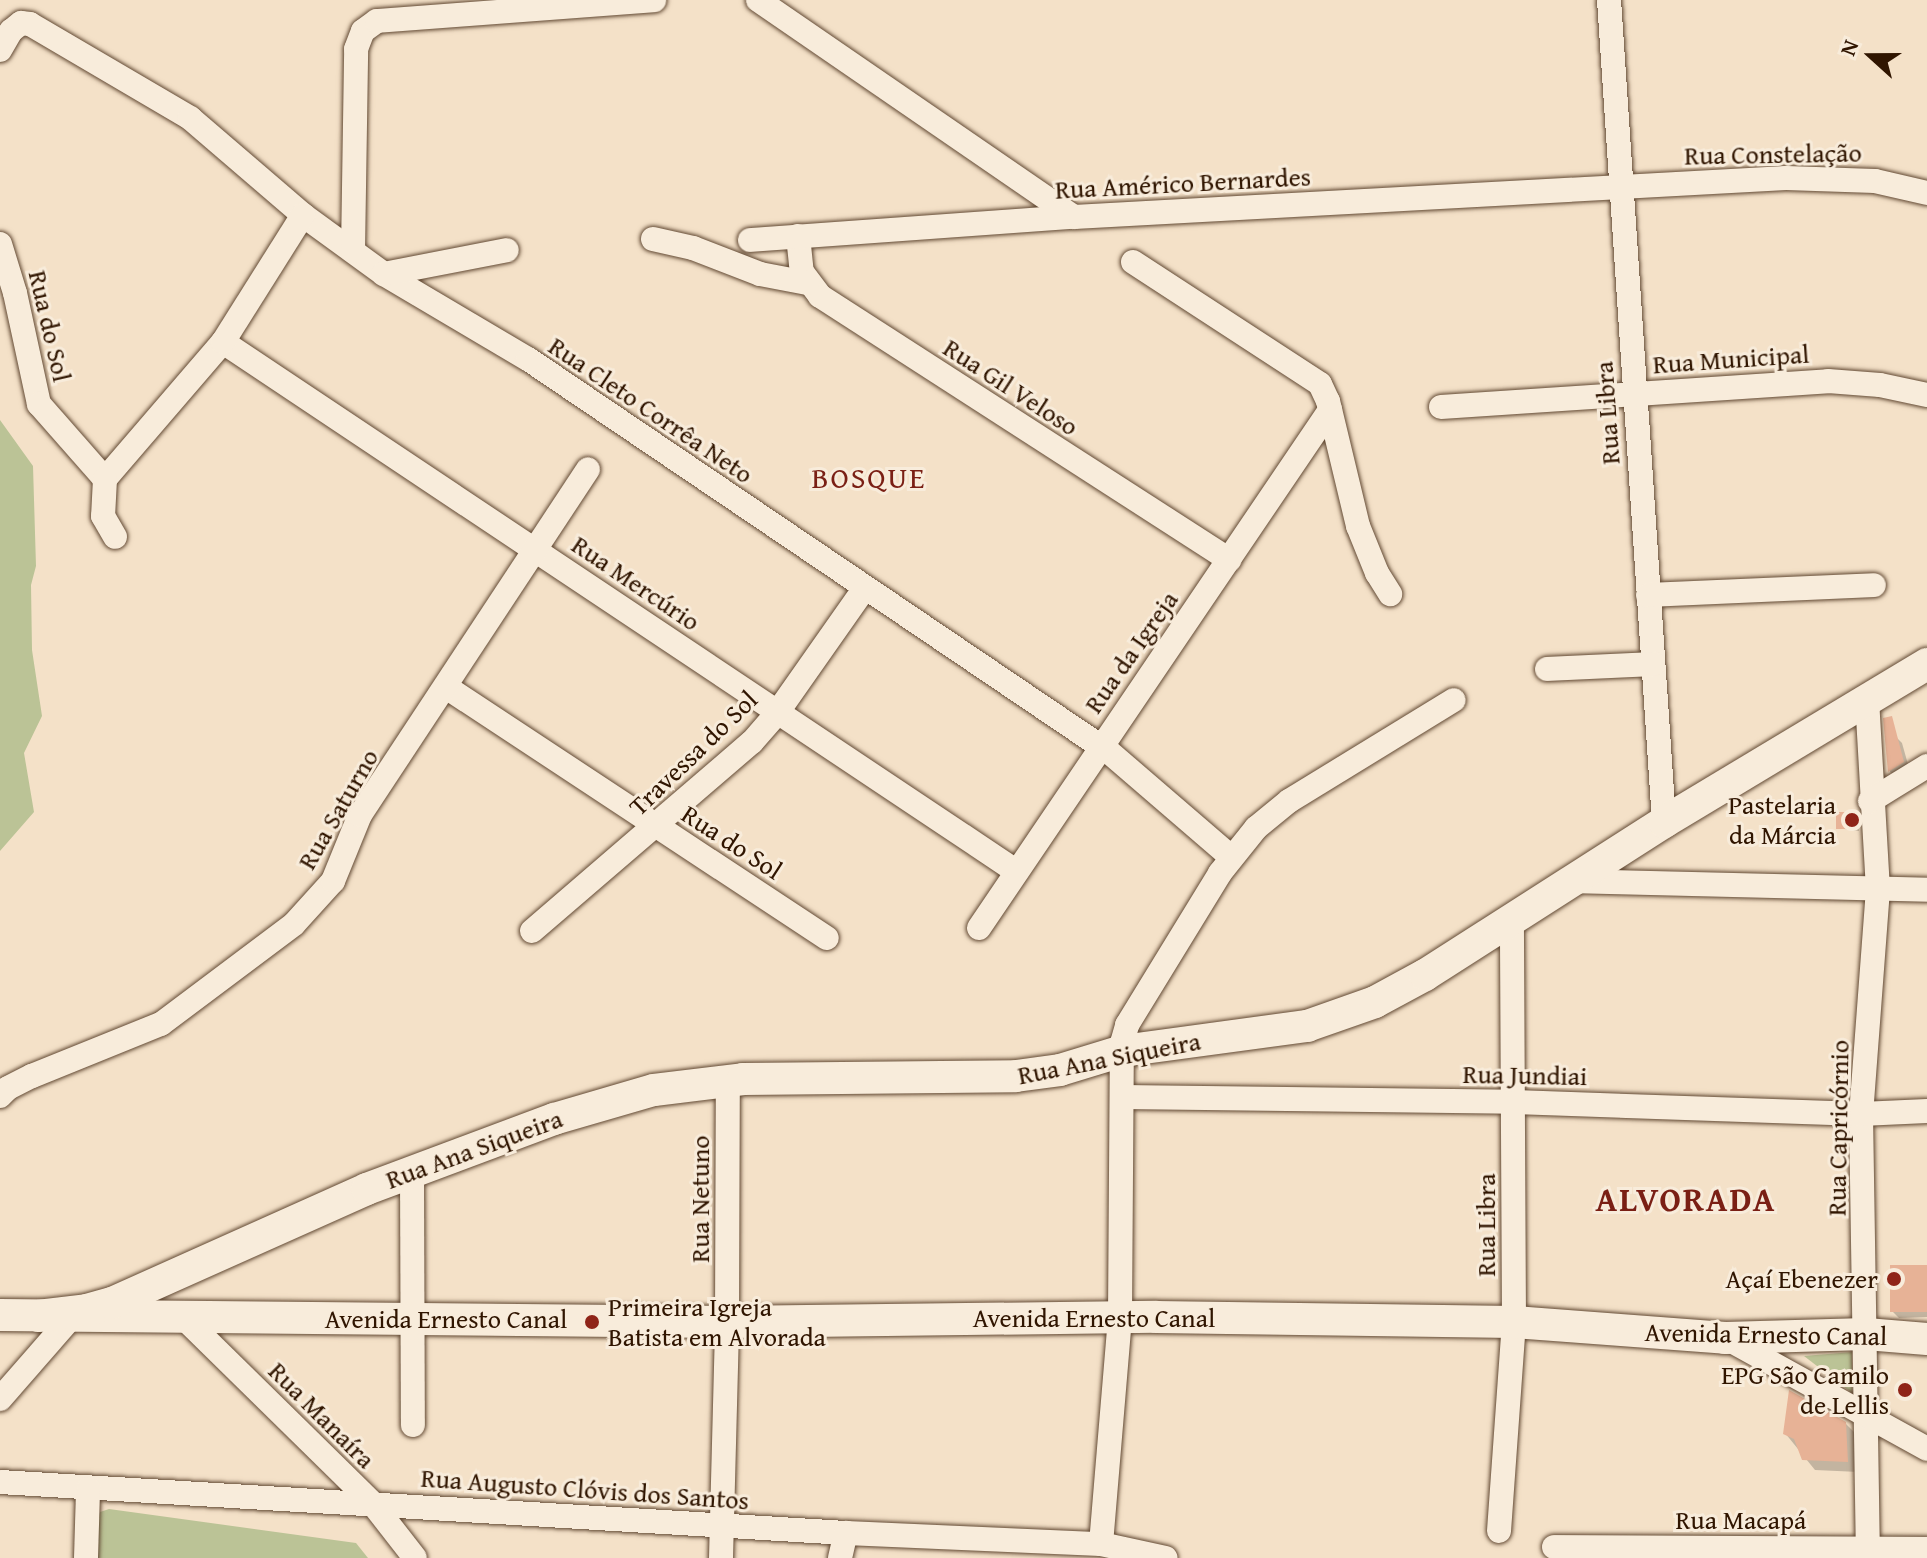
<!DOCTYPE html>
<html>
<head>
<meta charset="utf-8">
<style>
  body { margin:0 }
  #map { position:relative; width:1927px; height:1558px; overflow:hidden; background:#f4e1c8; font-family:"Gentium Book Plus",serif }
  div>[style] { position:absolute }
  .green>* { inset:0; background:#bbc396 }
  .shadow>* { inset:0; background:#0003 }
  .building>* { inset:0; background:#e7b296; transform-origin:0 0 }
  .roads { filter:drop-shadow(0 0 2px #614832) drop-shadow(0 0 2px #614832) }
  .minor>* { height:24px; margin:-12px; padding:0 12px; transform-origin:12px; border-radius:12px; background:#f8ecdb }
  .tertiary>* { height:32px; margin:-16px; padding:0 16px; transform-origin:16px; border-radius:16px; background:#f8ecdb }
  .dots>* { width:22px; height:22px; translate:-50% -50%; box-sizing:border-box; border:4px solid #f8ecdb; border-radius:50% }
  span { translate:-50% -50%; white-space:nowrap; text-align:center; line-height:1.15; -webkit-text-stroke:6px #f8ecdb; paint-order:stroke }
  .street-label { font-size:26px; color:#301500 }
  .poi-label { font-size:26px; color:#301500 }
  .right { translate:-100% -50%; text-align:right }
  .left { translate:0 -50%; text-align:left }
  .quarter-label { font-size:30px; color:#7a1f14; letter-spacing:2px }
  .district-label { font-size:34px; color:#7a1f14; font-weight:700; letter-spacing:2px }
  .north { position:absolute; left:1831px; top:16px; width:80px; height:80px; -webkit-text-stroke:6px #f8ecdb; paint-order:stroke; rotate:291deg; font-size:22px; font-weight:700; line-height:32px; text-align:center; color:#301500 }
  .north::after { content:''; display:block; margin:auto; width:28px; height:36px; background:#301500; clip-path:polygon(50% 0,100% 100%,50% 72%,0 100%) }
</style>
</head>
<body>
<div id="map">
  <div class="green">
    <div style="clip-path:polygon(0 420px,33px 466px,36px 566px,31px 585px,32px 650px,42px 716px,24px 753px,34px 812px,0 851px)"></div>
    <div style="clip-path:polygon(1852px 1352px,1852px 1393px,1804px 1356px)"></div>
    <div style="clip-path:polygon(109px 1509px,356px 1543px,368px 1558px,94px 1558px,95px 1521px,100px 1512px)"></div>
  </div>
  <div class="shadow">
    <div style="clip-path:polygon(1886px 737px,1896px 737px,1902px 743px,1909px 768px,1895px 776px,1890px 772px)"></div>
    <div style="clip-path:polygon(1857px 814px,1859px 831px,1838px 828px)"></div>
    <div style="clip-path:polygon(1927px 1267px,1927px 1317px,1899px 1318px,1893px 1312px)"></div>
    <div style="clip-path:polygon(1845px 1423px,1857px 1435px,1859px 1472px,1815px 1470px,1785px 1433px)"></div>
  </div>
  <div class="building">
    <div style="clip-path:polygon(1892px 716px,1904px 762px,1888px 772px,1883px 718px)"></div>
    <div style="left:1836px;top:812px;width:22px;height:17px"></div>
    <div style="left:1927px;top:1265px;width:47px;height:37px;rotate:90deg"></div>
    <div style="clip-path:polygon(1789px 1390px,1846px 1422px,1848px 1462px,1802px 1460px,1794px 1439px,1783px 1434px)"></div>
  </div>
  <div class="roads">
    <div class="minor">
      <div style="left:758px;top:0;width:383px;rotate:34.5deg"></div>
      <div style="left:1609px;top:0;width:824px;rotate:86.17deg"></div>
      <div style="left:0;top:50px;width:22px;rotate:-60deg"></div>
      <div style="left:11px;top:31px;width:13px;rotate:-39deg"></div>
      <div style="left:21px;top:23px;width:9px;rotate:6deg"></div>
      <div style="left:30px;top:24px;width:186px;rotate:30.4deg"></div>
      <div style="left:190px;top:118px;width:149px;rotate:40.6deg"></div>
      <div style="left:303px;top:215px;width:100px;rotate:36.1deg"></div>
      <div style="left:384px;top:274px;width:167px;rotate:30.6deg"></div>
      <div style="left:528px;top:359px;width:701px;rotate:34.08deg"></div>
      <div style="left:1109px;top:752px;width:161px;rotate:40.7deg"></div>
      <div style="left:798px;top:236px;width:36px;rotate:84deg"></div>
      <div style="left:802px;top:272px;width:30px;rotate:53deg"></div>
      <div style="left:820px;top:296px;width:487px;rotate:32.8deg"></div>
      <div style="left:653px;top:239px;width:41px;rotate:12.7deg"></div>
      <div style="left:693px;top:248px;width:72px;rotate:21.2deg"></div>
      <div style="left:760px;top:274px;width:48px;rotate:10.8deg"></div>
      <div style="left:750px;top:240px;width:325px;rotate:-4.1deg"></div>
      <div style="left:1074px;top:217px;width:713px;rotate:-3.14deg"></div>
      <div style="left:1786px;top:178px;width:89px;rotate:1.9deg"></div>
      <div style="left:1875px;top:181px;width:53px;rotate:13deg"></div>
      <div style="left:0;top:244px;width:51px;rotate:73deg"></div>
      <div style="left:15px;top:293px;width:114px;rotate:77.8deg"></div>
      <div style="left:39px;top:404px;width:100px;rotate:48.7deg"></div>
      <div style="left:353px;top:251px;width:202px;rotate:-89.1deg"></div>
      <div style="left:356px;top:49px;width:19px;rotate:-69deg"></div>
      <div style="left:363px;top:31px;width:17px;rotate:-36deg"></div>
      <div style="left:377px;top:21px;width:278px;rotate:-4.3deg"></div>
      <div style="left:1133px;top:262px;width:223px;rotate:33.1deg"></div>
      <div style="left:1320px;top:384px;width:19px;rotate:65deg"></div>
      <div style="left:1328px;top:401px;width:129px;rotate:76.5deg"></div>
      <div style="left:1358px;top:526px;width:51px;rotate:68deg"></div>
      <div style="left:1377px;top:573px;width:25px;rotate:58deg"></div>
      <div style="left:384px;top:274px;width:125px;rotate:-11deg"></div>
      <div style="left:223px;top:342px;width:953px;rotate:33.71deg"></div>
      <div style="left:1441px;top:407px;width:388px;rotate:-3.8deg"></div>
      <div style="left:1828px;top:381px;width:52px;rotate:4.4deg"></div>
      <div style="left:1880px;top:385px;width:48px;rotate:12deg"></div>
      <div style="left:105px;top:479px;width:181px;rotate:-49.3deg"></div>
      <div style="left:223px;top:342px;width:150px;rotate:-57.8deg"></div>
      <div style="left:105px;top:479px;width:37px;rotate:93deg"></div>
      <div style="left:103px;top:516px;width:24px;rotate:60deg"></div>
      <div style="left:1648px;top:595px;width:226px;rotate:-2.5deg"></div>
      <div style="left:1547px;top:669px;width:106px;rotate:-2.7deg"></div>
      <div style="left:446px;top:687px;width:456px;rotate:33.4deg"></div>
      <div style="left:1867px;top:699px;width:190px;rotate:86.7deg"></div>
      <div style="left:1878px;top:889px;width:226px;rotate:94.3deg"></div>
      <div style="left:1861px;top:1114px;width:444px;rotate:89.1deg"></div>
      <div style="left:1870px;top:801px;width:67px;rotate:-31.6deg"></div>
      <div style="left:1570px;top:881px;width:357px;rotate:1.4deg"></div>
      <div style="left:979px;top:928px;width:626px;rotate:-55.88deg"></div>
      <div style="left:532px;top:931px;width:290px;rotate:-40.7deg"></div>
      <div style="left:752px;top:742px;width:38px;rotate:-49deg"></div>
      <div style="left:777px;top:713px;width:151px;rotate:-54.9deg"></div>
      <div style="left:0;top:1096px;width:11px;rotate:-45deg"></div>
      <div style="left:8px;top:1088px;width:27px;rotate:-27deg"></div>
      <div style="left:32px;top:1076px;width:139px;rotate:-22deg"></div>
      <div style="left:161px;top:1024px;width:166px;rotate:-36.9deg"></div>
      <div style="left:294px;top:924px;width:58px;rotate:-47.8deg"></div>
      <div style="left:333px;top:881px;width:71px;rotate:-67.8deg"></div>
      <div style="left:360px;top:815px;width:414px;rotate:-56.6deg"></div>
      <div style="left:1122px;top:1097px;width:392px;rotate:0.7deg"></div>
      <div style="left:1514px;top:1102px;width:347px;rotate:2deg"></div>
      <div style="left:1861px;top:1114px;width:66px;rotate:-2.6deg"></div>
      <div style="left:412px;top:1173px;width:252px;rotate:89.8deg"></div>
      <div style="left:183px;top:1317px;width:267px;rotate:44.5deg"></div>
      <div style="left:373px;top:1504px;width:68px;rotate:52.1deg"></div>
      <div style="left:1728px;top:1339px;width:227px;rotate:28.9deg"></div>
      <div style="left:0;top:1399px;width:116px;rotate:-48.9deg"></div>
      <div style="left:0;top:1482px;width:848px;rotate:3.45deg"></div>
      <div style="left:846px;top:1533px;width:255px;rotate:2.5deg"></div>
      <div style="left:1101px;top:1544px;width:66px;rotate:12.3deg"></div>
      <div style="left:1499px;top:1531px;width:210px;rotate:-85.9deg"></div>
      <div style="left:1514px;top:1322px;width:404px;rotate:-90.3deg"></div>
      <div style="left:1101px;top:1544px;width:228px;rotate:-85.2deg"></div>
      <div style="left:1120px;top:1317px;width:274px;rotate:-89.6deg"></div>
      <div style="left:1122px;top:1043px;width:19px;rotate:-74deg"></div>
      <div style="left:1127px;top:1025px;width:178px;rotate:-58.5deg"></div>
      <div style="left:1220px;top:873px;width:58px;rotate:-51.3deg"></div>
      <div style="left:1256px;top:828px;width:43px;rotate:-39.3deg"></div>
      <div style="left:1289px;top:801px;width:193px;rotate:-31.5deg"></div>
      <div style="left:1554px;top:1547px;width:373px;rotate:0.3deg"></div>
      <div style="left:86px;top:1558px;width:69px;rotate:-88.3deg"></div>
      <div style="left:721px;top:1558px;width:236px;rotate:-88.5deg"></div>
      <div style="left:727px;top:1322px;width:241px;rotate:-89.8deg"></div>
      <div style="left:840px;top:1558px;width:26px;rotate:-77deg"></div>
    </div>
    <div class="tertiary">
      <div style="left:0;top:1315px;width:727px;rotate:0.55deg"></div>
      <div style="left:727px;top:1322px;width:429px;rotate:-0.7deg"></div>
      <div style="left:1156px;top:1317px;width:358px;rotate:0.8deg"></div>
      <div style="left:1514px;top:1322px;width:212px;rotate:4.3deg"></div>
      <div style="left:1725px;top:1338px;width:141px;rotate:-1.6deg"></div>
      <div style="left:1866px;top:1334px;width:61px;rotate:4.7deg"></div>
      <div style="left:38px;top:1316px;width:49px;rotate:-7deg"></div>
      <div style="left:87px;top:1310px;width:26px;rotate:-16deg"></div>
      <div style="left:112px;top:1303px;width:279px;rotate:-24.1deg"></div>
      <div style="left:367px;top:1189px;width:200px;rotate:-20.5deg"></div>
      <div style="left:554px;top:1119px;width:104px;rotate:-16.2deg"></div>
      <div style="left:654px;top:1090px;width:90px;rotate:-7deg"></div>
      <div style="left:743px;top:1079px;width:273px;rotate:-0.6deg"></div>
      <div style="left:1016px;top:1076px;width:44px;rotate:-7.8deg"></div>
      <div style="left:1060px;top:1070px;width:65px;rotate:-17deg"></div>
      <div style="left:1122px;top:1051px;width:187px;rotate:-7.7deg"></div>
      <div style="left:1307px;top:1026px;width:72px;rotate:-19.4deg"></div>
      <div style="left:1375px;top:1002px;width:57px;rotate:-28.4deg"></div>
      <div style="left:1425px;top:975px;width:284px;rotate:-32.6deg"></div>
      <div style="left:1664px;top:822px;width:307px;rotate:-31deg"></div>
    </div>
  </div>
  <div class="dots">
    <div style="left:1852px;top:820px;background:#8f2418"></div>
    <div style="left:1894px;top:1279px;background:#8f2418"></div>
    <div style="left:592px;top:1322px;background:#8f2418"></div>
    <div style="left:1905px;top:1390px;background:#8f2418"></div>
  </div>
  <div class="street-label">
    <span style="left:1773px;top:154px;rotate:-1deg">Rua Constelação</span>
    <span style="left:1183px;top:183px;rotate:-3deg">Rua Américo Bernardes</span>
    <span style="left:50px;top:326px;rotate:77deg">Rua do Sol</span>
    <span style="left:1731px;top:359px;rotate:-4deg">Rua Municipal</span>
    <span style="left:1011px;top:387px;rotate:33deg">Rua Gil Veloso</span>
    <span style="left:651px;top:410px;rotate:34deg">Rua Cleto Corrêa Neto</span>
    <span style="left:1607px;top:413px;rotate:-94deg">Rua Libra</span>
    <span style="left:636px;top:583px;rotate:34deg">Rua Mercúrio</span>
    <span style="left:1131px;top:652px;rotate:-55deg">Rua da Igreja</span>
    <span style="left:693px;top:753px;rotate:-44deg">Travessa do Sol</span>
    <span style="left:338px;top:809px;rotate:-60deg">Rua Saturno</span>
    <span style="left:732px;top:842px;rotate:33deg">Rua do Sol</span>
    <span style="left:1109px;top:1058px;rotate:-11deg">Rua Ana Siqueira</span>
    <span style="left:1525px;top:1075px;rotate:1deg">Rua Jundiai</span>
    <span style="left:1838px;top:1128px;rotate:-89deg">Rua Capricórnio</span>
    <span style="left:474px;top:1149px;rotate:-20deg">Rua Ana Siqueira</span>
    <span style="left:700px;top:1199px;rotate:-90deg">Rua Netuno</span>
    <span style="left:1486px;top:1225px;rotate:-90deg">Rua Libra</span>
    <span style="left:1094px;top:1318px">Avenida Ernesto Canal</span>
    <span style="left:446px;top:1319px">Avenida Ernesto Canal</span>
    <span style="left:1766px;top:1334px;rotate:1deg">Avenida Ernesto Canal</span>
    <span style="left:322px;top:1415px;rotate:45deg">Rua Manaíra</span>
    <span style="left:585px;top:1489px;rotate:4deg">Rua Augusto Clóvis dos Santos</span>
    <span style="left:1741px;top:1520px">Rua Macapá</span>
  </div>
  <div class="poi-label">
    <span class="right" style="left:1836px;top:820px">Pastelaria<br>da Márcia</span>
    <span class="right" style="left:1878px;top:1279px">Açaí Ebenezer</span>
    <span class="left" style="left:608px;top:1322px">Primeira Igreja<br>Batista em Alvorada</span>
    <span class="right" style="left:1889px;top:1390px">EPG São Camilo<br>de Lellis</span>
  </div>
  <div class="quarter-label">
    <span style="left:869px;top:477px">BOSQUE</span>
  </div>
  <div class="district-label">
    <span style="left:1686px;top:1199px">ALVORADA</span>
  </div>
  <div class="north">N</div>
</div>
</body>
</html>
